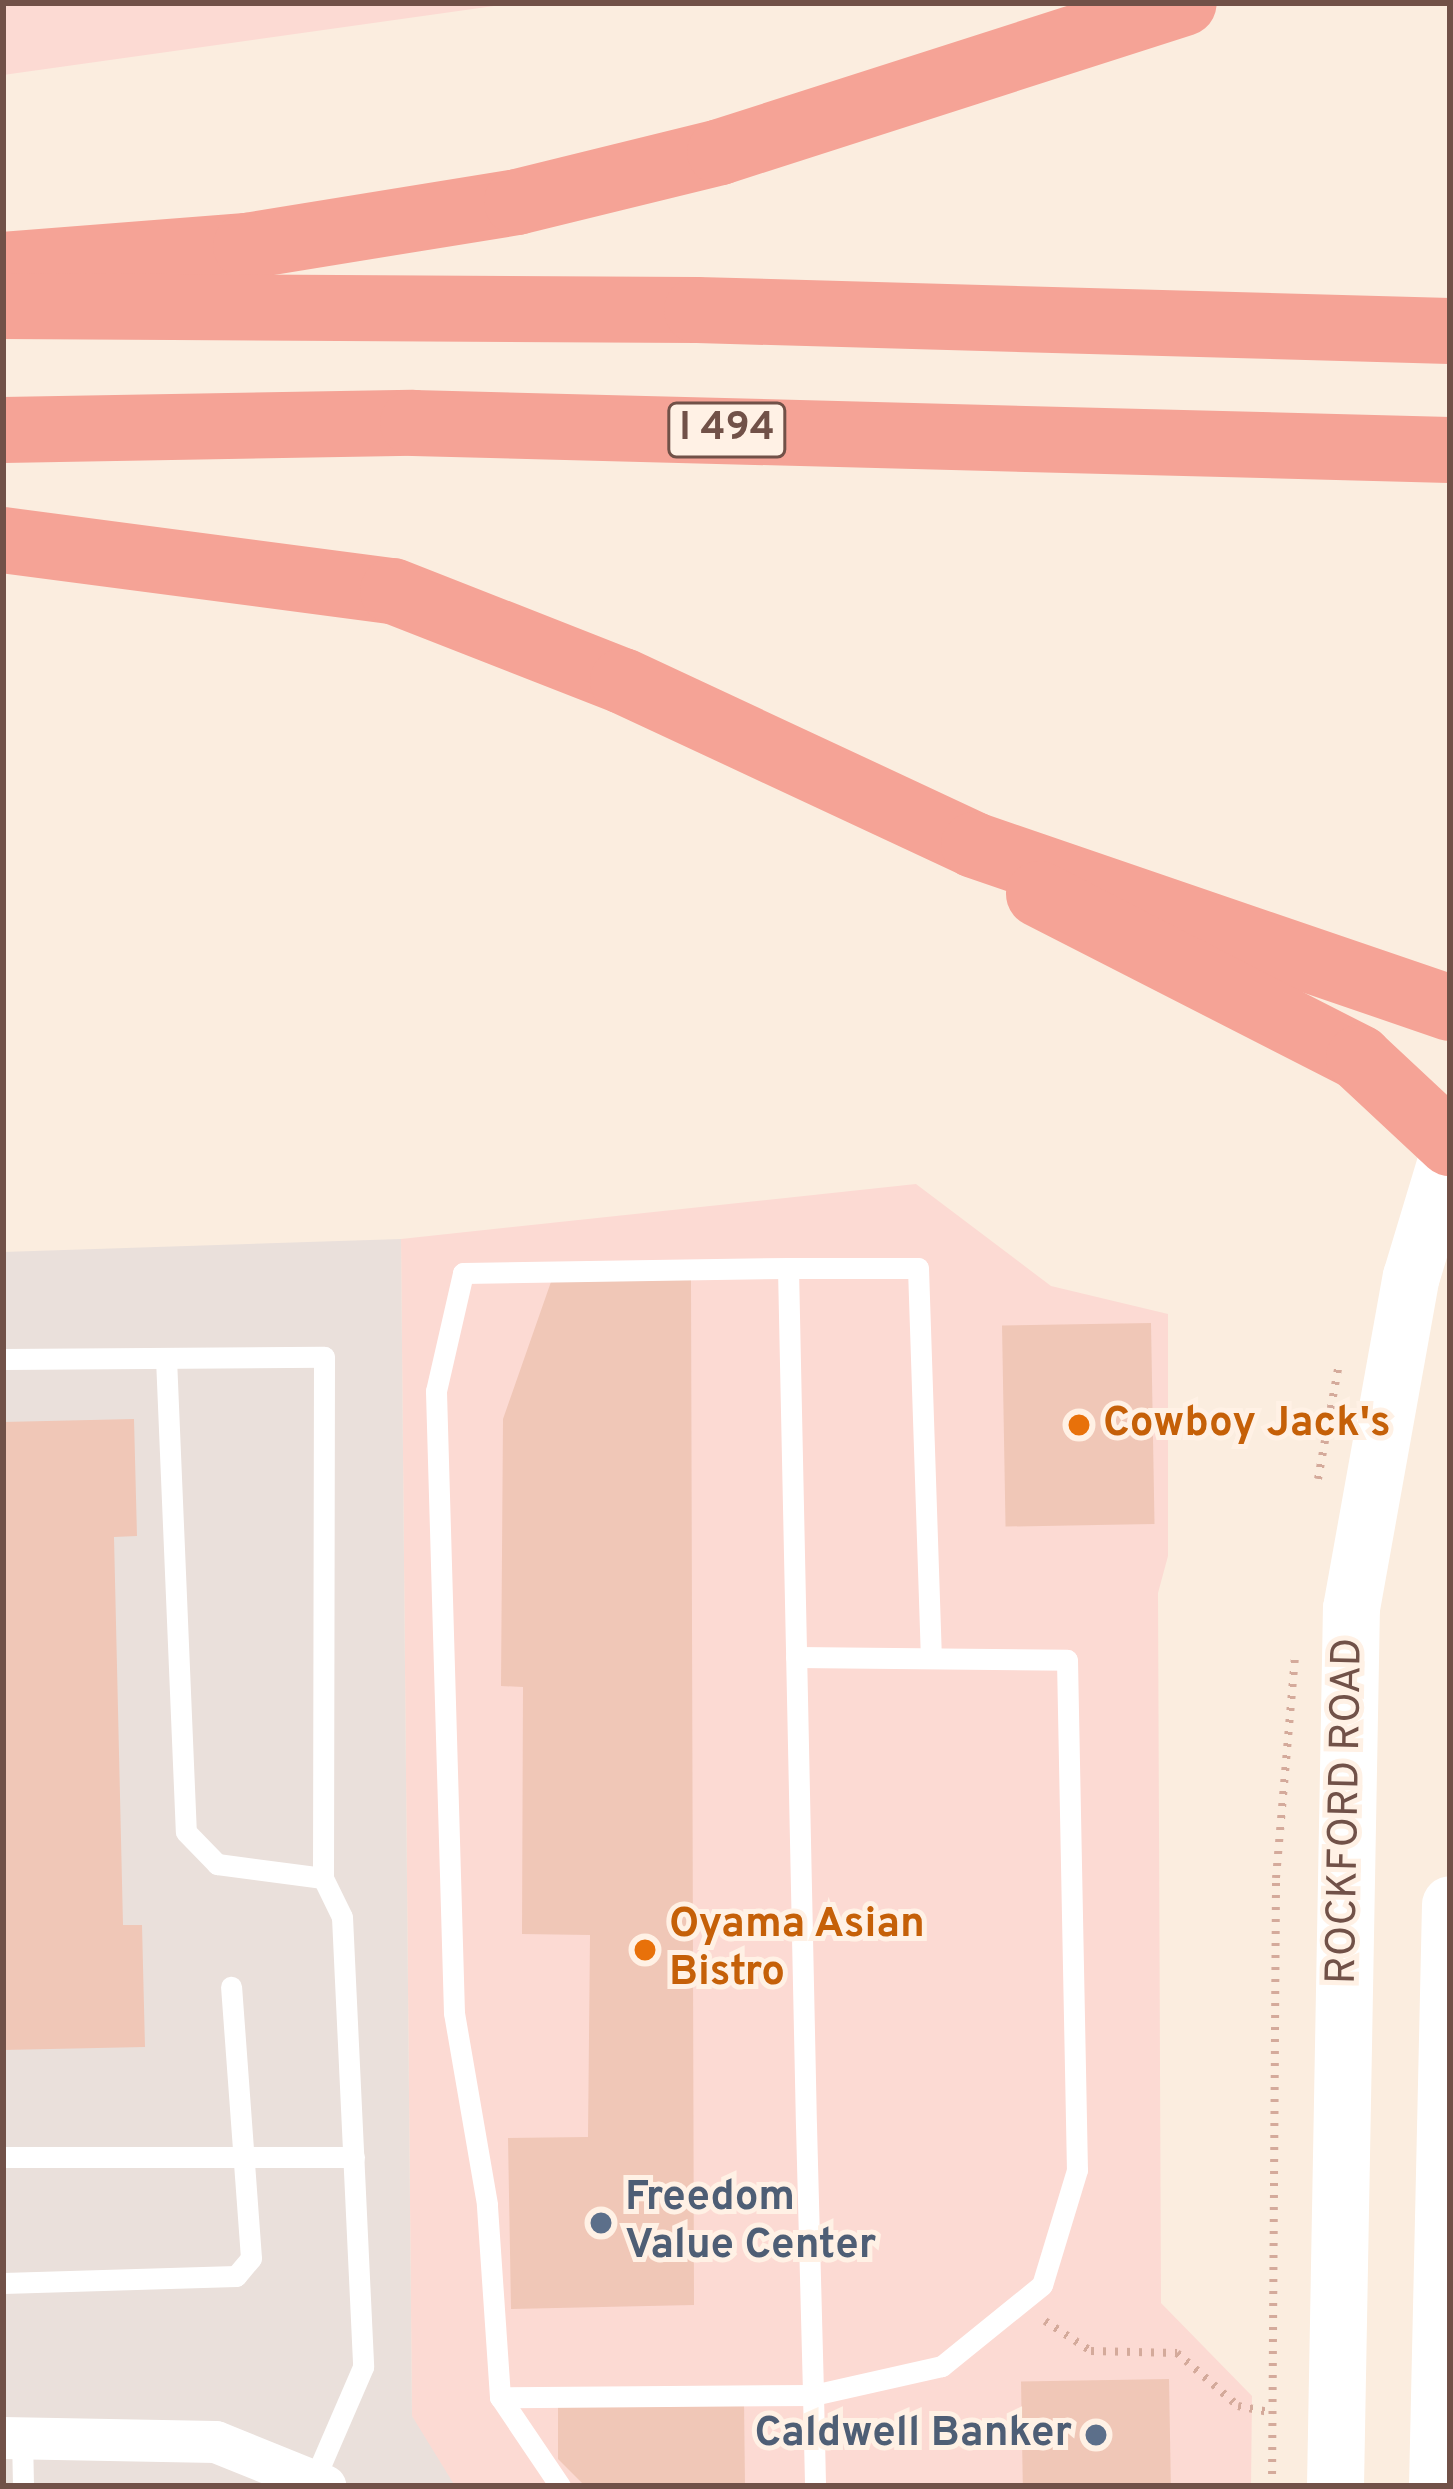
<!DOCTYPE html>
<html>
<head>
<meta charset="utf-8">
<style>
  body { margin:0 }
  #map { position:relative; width:1453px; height:2489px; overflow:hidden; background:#fbeddf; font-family:Overpass,sans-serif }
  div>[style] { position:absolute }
  .commercial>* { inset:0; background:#fcdad3 }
  .industrial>* { inset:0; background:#eae0db }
  .building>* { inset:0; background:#f0c7b7; transform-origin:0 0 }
  .path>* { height:8px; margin-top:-4px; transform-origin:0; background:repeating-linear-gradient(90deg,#d4aa9b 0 3px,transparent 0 12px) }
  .lane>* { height:21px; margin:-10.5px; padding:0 10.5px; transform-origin:10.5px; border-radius:10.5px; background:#fff }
  .street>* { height:42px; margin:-21px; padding:0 21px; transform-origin:21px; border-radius:21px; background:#fff }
  .secondary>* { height:57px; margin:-28.5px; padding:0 28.5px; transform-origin:28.5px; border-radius:28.5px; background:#fff }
  .highway>* { height:66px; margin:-33px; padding:0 33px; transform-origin:33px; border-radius:33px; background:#f5a396 }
  .dots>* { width:33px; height:33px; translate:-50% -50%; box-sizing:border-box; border:6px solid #fff1e5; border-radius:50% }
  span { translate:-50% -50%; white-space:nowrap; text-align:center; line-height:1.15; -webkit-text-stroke:10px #fff1e5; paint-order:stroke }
  .shield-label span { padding:3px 9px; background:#fff1e5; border:3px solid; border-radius:9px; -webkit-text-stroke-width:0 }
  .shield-label { font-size:39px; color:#715148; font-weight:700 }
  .food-label { font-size:42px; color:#c56008; font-weight:700 }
  .left { translate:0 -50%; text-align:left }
  .street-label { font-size:42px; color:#715148 }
  .service-label { font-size:42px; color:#4e5e75; font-weight:700 }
  .right { translate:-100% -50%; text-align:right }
  .frame { position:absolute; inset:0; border:6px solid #715148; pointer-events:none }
</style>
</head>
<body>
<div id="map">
  <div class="commercial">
    <div style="clip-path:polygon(3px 3px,515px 3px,3px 75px)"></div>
    <div style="clip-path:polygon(916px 1184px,1051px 1286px,1168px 1314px,1168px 1556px,1158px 1593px,1161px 2303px,1252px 2396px,1251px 2486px,430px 2486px,412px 2416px,401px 1239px)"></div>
  </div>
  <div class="industrial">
    <div style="clip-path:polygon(401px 1239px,412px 2416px,455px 2486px,3px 2486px,3px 1252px)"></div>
  </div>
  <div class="building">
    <div style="clip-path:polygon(552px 1279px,691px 1279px,694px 2305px,511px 2309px,508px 2138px,588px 2137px,590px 1935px,522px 1934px,523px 1687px,501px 1686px,503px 1419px)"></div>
    <div style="left:1151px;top:1323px;width:201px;height:149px;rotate:89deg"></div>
    <div style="clip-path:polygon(134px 1419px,137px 1536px,114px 1537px,123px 1925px,142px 1925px,145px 2047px,3px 2050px,3px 1422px)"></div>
    <div style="left:1169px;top:2379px;width:107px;height:148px;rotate:89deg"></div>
    <div style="clip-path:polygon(744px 2401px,745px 2486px,585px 2486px,558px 2459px,558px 2406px)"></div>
  </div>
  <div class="path">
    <div style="left:1318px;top:1479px;width:117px;rotate:-79.7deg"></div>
    <div style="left:1045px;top:2321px;width:55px;rotate:33.1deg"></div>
    <div style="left:1091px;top:2351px;width:86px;rotate:1.3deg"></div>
    <div style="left:1177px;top:2353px;width:81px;rotate:41deg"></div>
    <div style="left:1238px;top:2406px;width:36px;rotate:11deg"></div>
    <div style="left:1272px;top:2486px;width:608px;rotate:-89.62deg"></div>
    <div style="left:1276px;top:1878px;width:224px;rotate:-85.1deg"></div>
  </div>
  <div class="lane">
    <div style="left:788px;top:1268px;width:130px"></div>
    <div style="left:918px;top:1268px;width:390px;rotate:88.1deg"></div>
    <div style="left:166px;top:1358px;width:474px;rotate:87.6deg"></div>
    <div style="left:186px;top:1832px;width:45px;rotate:45.9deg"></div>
    <div style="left:217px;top:1864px;width:107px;rotate:7.5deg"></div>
    <div style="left:3px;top:1359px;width:321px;rotate:-0.4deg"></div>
    <div style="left:324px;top:1357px;width:521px;rotate:90.11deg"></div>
    <div style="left:323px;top:1878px;width:43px;rotate:64deg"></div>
    <div style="left:342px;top:1917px;width:450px;rotate:87.3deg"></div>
    <div style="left:363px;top:2367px;width:123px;rotate:113.4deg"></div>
    <div style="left:796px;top:1657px;width:271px;rotate:0.6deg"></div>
    <div style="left:1067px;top:1660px;width:510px;rotate:88.88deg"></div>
    <div style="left:1077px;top:2170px;width:120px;rotate:106.9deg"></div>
    <div style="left:1042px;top:2285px;width:129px;rotate:141deg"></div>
    <div style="left:942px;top:2366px;width:132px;rotate:167.3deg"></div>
    <div style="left:813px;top:2395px;width:313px;rotate:179.6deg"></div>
    <div style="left:500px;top:2397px;width:193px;rotate:-93.9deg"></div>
    <div style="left:487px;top:2204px;width:194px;rotate:-99.8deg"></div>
    <div style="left:454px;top:2013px;width:622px;rotate:-91.66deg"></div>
    <div style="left:436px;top:1391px;width:121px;rotate:-77.1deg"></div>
    <div style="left:463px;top:1273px;width:325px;rotate:-0.9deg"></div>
    <div style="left:788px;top:1268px;width:857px;rotate:88.8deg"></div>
    <div style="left:806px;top:2125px;width:270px;rotate:88.5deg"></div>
    <div style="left:813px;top:2395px;width:91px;rotate:88.7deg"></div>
    <div style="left:3px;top:2157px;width:351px"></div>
    <div style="left:3px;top:2283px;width:233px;rotate:-1.7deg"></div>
    <div style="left:236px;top:2276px;width:23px;rotate:-50deg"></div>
    <div style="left:251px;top:2258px;width:272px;rotate:-94.2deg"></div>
    <div style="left:500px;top:2397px;width:107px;rotate:56deg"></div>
    <div style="left:22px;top:2437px;width:49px;rotate:88.8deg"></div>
  </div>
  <div class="street">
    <div style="left:3px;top:2438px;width:213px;rotate:1.1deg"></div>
    <div style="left:216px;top:2442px;width:118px;rotate:22deg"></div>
  </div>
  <div class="secondary">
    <div style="left:1335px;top:2486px;width:878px;rotate:-88.96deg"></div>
    <div style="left:1351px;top:1608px;width:337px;rotate:-79.8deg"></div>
    <div style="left:1411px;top:1276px;width:135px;rotate:-73.2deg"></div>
    <div style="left:1437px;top:2486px;width:582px;rotate:-88.72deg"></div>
  </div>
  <div class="highway">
    <div style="left:3px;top:265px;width:244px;rotate:-4.5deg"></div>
    <div style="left:246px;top:246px;width:275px;rotate:-9.2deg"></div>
    <div style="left:517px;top:202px;width:209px;rotate:-13.8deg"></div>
    <div style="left:720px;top:152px;width:487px;rotate:-17.8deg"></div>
    <div style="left:3px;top:306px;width:694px;rotate:0.33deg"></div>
    <div style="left:697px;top:310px;width:753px;rotate:1.6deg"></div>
    <div style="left:3px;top:430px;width:410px;rotate:-1deg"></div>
    <div style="left:413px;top:423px;width:1037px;rotate:1.49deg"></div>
    <div style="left:3px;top:540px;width:393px;rotate:7.5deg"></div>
    <div style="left:393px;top:591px;width:247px;rotate:21.4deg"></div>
    <div style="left:623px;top:681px;width:387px;rotate:25deg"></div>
    <div style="left:974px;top:845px;width:503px;rotate:18.9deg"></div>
    <div style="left:1039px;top:894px;width:360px;rotate:27.1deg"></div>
    <div style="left:1359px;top:1058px;width:125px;rotate:43deg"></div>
  </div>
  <div class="dots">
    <div style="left:1079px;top:1425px;background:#e8710a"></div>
    <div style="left:645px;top:1950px;background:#e8710a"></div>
    <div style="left:601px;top:2223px;background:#5c6f8a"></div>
    <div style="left:1096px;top:2435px;background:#5c6f8a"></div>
  </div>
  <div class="shield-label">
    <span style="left:727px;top:430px">I 494</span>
  </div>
  <div class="food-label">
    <span class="left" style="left:1103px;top:1425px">Cowboy Jack's</span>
    <span class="left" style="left:669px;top:1950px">Oyama Asian<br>Bistro</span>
  </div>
  <div class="street-label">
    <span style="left:1347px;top:1811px;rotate:-89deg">ROCKFORD ROAD</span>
  </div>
  <div class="service-label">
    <span class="left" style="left:625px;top:2223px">Freedom<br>Value Center</span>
    <span class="right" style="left:1072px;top:2435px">Caldwell Banker</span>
  </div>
  <div class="frame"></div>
</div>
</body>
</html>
